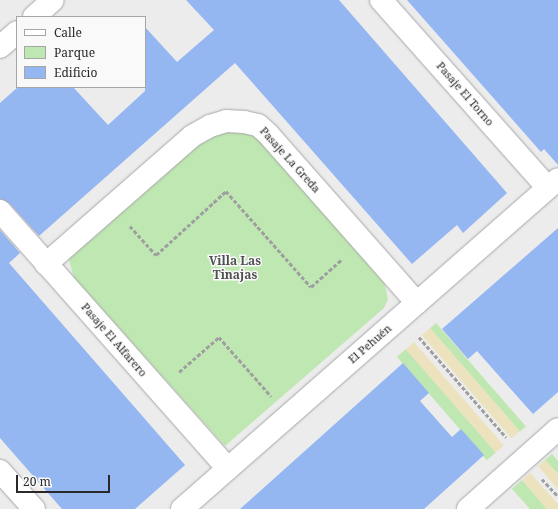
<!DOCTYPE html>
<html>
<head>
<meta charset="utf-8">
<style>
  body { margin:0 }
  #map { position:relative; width:558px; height:509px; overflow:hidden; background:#ececed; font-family:"Noto Serif",serif }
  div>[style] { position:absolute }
  .green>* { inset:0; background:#bfe7b1; transform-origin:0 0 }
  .sand>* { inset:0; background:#ece3be; transform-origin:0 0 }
  .building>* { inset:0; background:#94b6f1 }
  .path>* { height:2.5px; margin-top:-1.25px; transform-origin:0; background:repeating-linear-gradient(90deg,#9f9fa0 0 4px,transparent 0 6px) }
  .roads { filter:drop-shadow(0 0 1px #a6a7a8) drop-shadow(0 0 1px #a6a7a8) }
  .minor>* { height:22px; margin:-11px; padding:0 11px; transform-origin:11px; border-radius:11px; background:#fff }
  span { translate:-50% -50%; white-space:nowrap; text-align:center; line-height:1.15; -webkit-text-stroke:3px #f9f9fa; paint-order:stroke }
  .street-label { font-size:11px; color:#292929 }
  .neighbourhood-label { font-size:12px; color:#4e4f50; font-weight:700 }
  .legend { position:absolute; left:16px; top:16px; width:130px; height:72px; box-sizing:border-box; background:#f9f9fa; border:1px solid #a6a6a6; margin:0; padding:5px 7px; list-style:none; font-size:12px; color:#292929 }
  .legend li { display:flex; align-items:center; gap:8px; height:20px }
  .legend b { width:20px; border:1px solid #a6a6a6 }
  .scale { position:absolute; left:16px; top:475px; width:94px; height:18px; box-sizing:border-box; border:2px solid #292929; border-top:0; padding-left:5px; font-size:12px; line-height:14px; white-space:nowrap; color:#292929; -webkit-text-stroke:3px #f9f9fa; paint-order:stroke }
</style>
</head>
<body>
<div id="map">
  <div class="green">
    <div style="clip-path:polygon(231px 128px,259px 138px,384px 281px,388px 299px,384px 308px,225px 446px,74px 278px,69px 260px,78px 244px,196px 141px)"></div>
    <div style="left:436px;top:323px;width:137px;height:8px;rotate:49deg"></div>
    <div style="left:406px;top:349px;width:137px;height:12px;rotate:49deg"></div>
    <div style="clip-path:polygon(552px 454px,558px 461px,558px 474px,545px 460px)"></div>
    <div style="clip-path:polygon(522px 480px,547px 509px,530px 509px,512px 489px)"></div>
  </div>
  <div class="sand">
    <div style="left:430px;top:328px;width:137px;height:11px;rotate:49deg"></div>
    <div style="left:414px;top:342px;width:137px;height:11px;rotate:49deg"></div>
    <div style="clip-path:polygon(545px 460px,558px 474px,558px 490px,538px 466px)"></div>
    <div style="clip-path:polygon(530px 473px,558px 504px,558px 509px,547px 509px,522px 480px)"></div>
  </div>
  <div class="building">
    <div style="clip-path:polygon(186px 0,339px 0,507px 193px,463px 233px,457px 225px,412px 264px,235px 63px,39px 236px,9px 203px,0 199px,0 103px,18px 87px,73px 87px,108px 125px,145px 91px,145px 27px,177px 62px,214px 30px)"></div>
    <div style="clip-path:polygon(407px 0,558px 0,558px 165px,544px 149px,541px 152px)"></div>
    <div style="clip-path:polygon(558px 228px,558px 392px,533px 414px,477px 351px,468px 359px,442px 329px)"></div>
    <div style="clip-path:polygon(0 230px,20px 253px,9px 263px,185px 465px,135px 509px,62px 509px,0 438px)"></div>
    <div style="clip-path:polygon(403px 363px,429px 393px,420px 401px,452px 437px,461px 429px,484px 455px,424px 509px,240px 509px)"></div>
  </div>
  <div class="path">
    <div style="left:130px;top:226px;width:39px;rotate:48deg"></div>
    <div style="left:156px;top:255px;width:95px;rotate:-42.4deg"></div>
    <div style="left:226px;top:191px;width:128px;rotate:48.5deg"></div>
    <div style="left:311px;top:287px;width:42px;rotate:-42.1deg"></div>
    <div style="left:419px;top:337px;width:133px;rotate:49deg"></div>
    <div style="left:179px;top:372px;width:53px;rotate:-41.2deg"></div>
    <div style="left:219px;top:337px;width:79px;rotate:48.6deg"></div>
    <div style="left:542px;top:479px;width:23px;rotate:47deg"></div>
  </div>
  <div class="roads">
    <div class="minor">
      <div style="left:381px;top:0;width:251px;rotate:48.4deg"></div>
      <div style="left:34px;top:17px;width:25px;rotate:-42deg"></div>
      <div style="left:0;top:47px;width:23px;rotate:-41deg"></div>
      <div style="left:0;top:211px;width:344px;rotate:48.5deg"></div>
      <div style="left:46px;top:264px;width:194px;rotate:-41.2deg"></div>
      <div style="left:192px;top:136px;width:21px;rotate:-29deg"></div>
      <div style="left:210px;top:126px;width:17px;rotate:-17deg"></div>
      <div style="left:226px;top:121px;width:18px;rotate:3deg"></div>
      <div style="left:244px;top:122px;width:14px;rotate:12deg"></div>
      <div style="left:258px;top:125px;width:13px;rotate:42deg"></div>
      <div style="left:268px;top:134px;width:225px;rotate:48.6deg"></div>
      <div style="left:0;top:471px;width:51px;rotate:48.2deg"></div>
      <div style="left:182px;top:509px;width:500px;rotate:-41.27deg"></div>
      <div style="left:468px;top:509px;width:120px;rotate:-41.6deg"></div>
    </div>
  </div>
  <div class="street-label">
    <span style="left:465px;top:94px;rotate:49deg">Pasaje El Torno</span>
    <span style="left:290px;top:160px;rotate:48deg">Pasaje La Greda</span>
    <span style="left:114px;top:340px;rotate:49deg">Pasaje El Alfarero</span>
    <span style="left:370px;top:344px;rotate:-41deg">El Pehuén</span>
  </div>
  <div class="neighbourhood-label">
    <span style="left:235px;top:268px">Villa Las<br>Tinajas</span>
  </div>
  <ul class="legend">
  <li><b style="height:5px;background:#fff"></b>Calle</li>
  <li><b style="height:11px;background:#bfe7b1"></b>Parque</li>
  <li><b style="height:11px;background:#94b6f1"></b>Edificio</li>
  </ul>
  <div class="scale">20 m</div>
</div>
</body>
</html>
